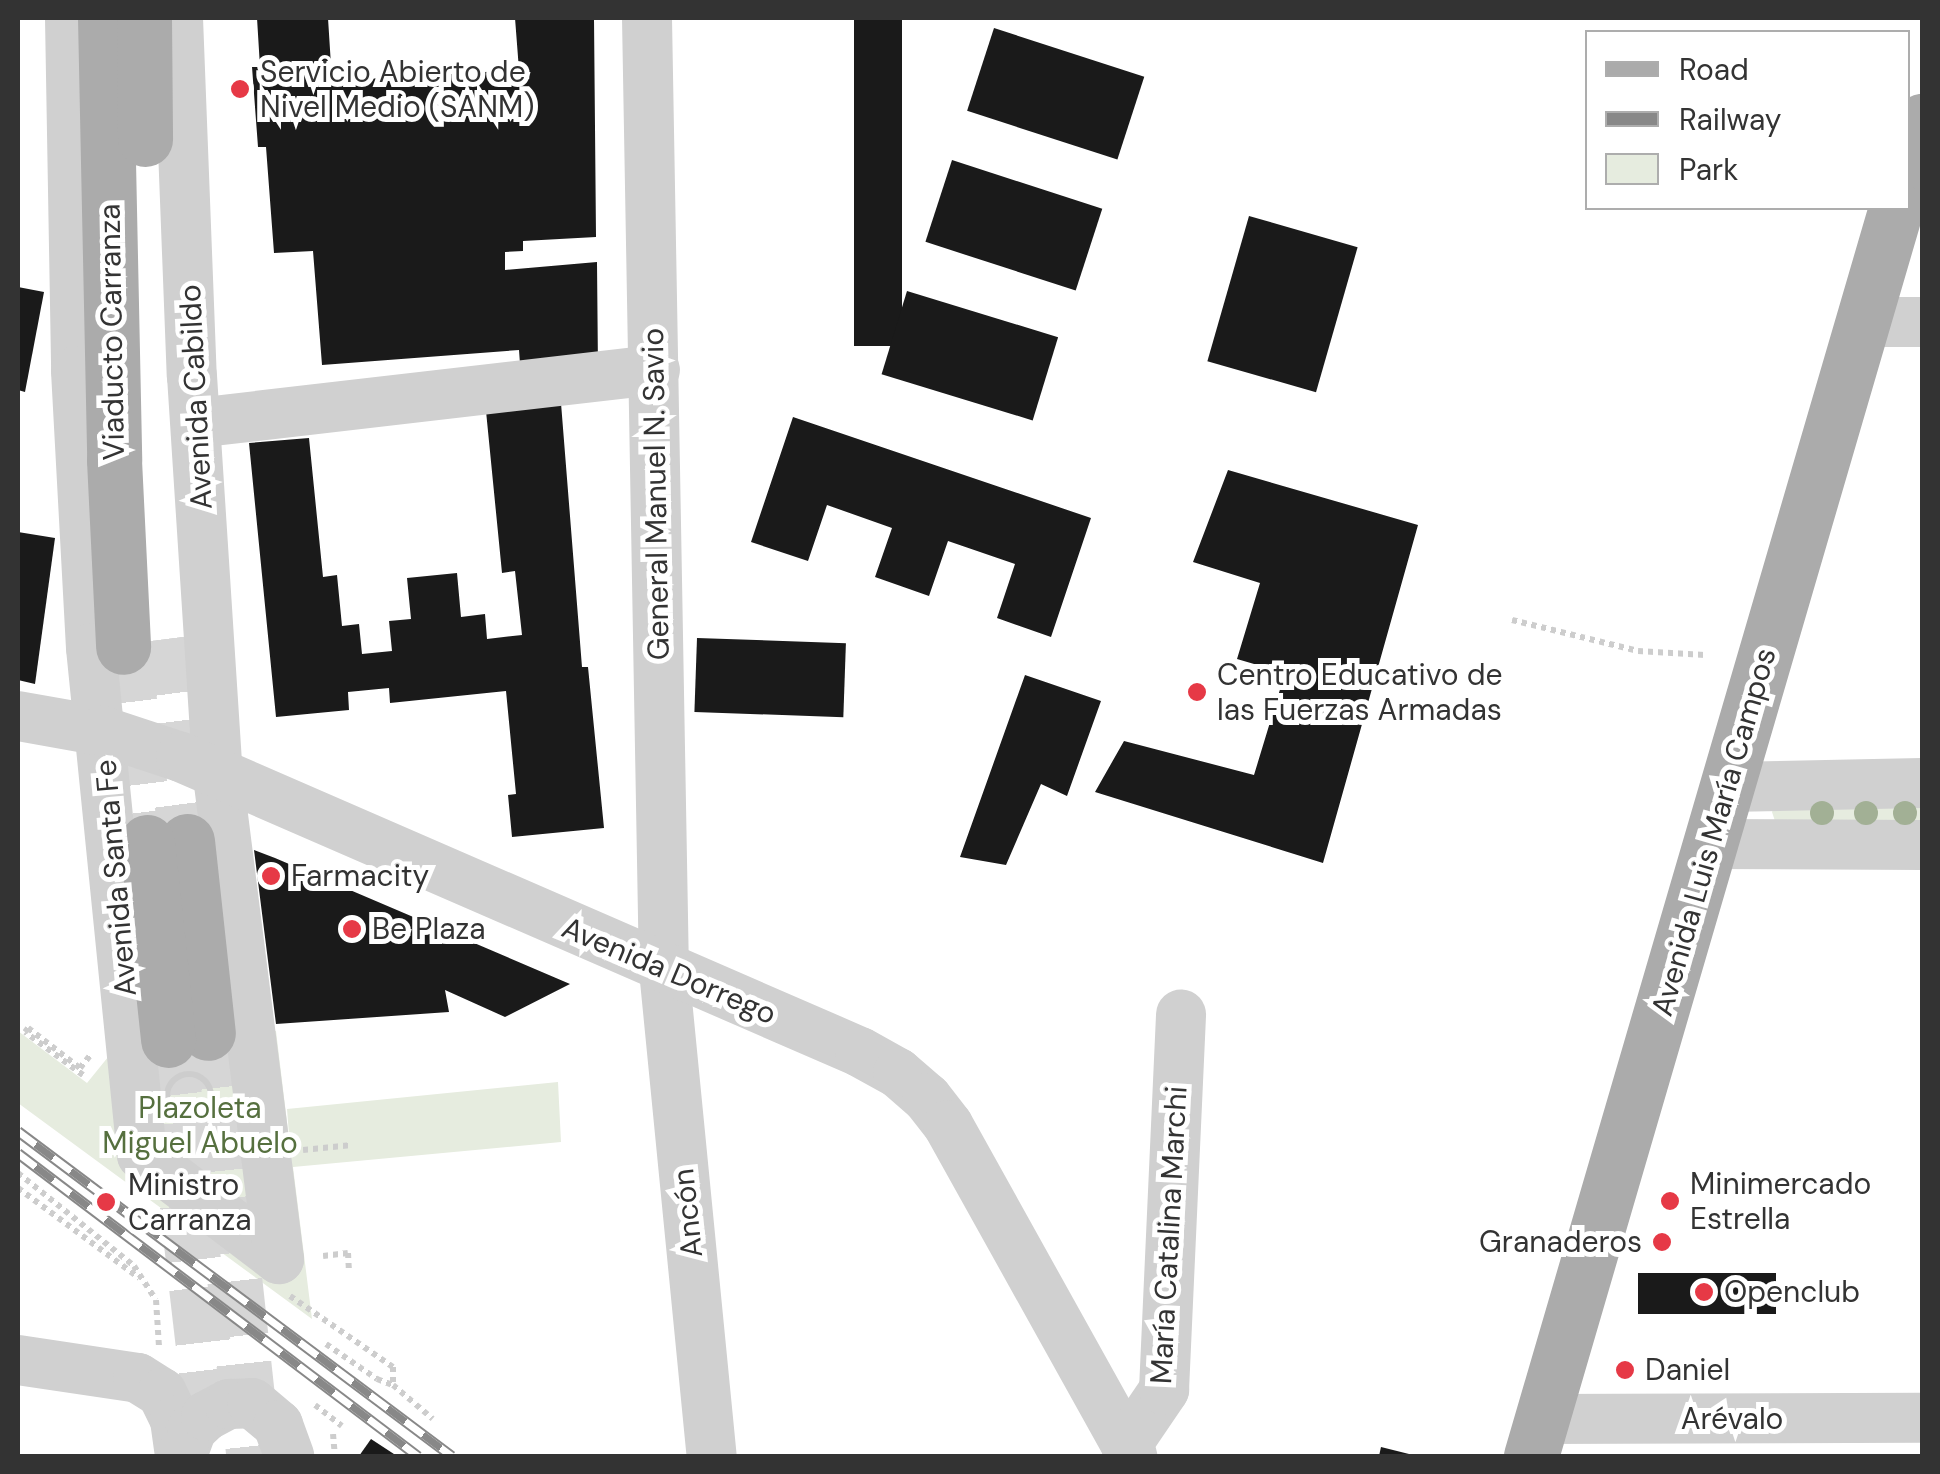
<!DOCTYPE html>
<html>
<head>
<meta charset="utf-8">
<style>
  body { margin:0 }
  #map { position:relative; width:1940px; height:1474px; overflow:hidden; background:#fff; font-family:"DM Sans",sans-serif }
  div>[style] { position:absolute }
  .green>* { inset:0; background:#e6ecdf }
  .building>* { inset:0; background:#1a1a1a; transform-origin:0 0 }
  .major-tunnel>* { height:55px; margin-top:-27.5px; transform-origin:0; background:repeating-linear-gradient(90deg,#d6d6d6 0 55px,transparent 0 83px) }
  .path>* { height:6px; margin-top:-3px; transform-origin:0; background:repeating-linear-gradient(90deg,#cdcdcd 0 5px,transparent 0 10px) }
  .path>.ring { margin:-3px; padding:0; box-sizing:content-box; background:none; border:6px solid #cdcdcd; border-radius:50% }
  .minor>* { height:50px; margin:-25px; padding:0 25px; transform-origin:25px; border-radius:25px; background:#d0d0d0 }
  .major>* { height:55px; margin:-27.5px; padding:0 27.5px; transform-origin:27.5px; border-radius:27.5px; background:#ababab }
  .rail>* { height:11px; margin-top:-5.5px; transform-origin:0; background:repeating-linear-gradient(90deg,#fff 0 22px,#888 0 44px); box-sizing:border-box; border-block:2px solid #888 }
  .trees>* { width:24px; height:24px; margin:-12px; border-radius:50%; background:#a2b095 }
  .dots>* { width:28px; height:28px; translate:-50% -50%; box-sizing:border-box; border:5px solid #fff; border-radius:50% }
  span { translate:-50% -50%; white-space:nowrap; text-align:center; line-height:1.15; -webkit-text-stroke:10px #fff; paint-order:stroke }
  .poi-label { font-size:30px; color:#333 }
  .left { translate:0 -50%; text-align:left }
  .right { translate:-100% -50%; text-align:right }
  .street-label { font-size:30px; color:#333 }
  .park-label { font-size:30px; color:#56703f }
  .frame { position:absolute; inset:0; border:20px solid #333; pointer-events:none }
  .legend { position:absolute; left:1585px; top:30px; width:325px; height:180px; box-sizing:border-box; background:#fff; border:2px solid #adadad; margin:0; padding:12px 18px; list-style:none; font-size:30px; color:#333 }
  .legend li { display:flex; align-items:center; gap:20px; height:50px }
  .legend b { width:50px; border:2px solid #adadad }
</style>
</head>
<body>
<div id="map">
  <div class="green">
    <div style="clip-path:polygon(1922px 795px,1922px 830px,1776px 824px,1772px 812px,1777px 801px)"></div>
    <div style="clip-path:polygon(18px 1031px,87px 1083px,117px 1046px,276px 1031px,290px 1147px,287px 1109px,558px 1082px,561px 1142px,293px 1167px,312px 1319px,18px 1103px)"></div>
  </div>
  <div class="building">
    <div style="clip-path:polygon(257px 18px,328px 18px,332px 81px,519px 70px,515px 18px,594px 18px,596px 237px,523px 241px,523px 251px,505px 252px,505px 270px,597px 262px,598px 370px,521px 378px,519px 350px,322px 365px,313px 251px,274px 253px,266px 147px,258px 147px,252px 67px,260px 67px)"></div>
    <div style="left:854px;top:18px;width:48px;height:328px"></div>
    <div style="left:994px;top:28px;width:158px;height:87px;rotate:18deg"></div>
    <div style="left:952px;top:160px;width:158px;height:86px;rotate:18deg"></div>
    <div style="left:1249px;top:216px;width:113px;height:151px;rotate:16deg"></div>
    <div style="clip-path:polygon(18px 287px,44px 292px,25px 392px,18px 390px)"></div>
    <div style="left:907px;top:291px;width:158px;height:87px;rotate:17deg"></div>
    <div style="clip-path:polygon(561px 403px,582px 667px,588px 667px,604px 828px,512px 837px,508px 795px,516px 794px,506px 691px,390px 703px,389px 688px,348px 692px,349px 710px,276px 717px,249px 443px,309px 438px,323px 577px,337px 575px,342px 626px,359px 624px,362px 654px,392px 651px,389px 621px,411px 619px,407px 578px,457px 573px,461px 617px,485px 614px,487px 639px,522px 635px,515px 571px,502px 573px,486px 411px)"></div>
    <div style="clip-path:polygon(793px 417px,1091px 518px,1051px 637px,997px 618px,1015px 564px,948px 541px,929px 596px,875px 577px,892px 528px,827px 505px,808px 561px,751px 542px)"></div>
    <div style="clip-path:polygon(1228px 470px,1418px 525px,1323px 863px,1095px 792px,1124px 741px,1254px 775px,1285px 673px,1237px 659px,1260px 583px,1193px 562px)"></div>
    <div style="clip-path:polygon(18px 532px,55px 538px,35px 684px,18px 680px)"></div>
    <div style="left:697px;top:638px;width:149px;height:74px;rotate:2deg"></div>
    <div style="clip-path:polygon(1025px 675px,1101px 701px,1067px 796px,1041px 784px,1006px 865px,960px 857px)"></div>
    <div style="clip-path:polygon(254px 850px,275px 858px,570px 984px,505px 1017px,445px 990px,449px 1012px,276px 1024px)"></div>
    <div style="left:1638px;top:1273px;width:138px;height:41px"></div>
    <div style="clip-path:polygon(371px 1439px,397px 1456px,359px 1456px)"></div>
    <div style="clip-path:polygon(1381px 1447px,1413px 1455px,1413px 1456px,1379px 1456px)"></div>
  </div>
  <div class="major-tunnel">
    <div style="left:161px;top:639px;width:204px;rotate:82.7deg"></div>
    <div style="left:123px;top:647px;width:196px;rotate:83deg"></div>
    <div style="left:208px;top:1033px;width:425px;rotate:83.8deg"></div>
    <div style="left:168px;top:1040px;width:357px;rotate:83.4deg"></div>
  </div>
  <div class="path">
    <div style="left:1512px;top:620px;width:130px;rotate:13.8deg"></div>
    <div style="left:1638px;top:651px;width:67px;rotate:3.4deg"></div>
    <div class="ring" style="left:167px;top:1074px;width:38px;height:38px"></div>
    <div style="left:83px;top:1075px;width:72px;rotate:-143.4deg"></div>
    <div style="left:25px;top:1032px;width:5px;rotate:-53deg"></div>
    <div style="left:28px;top:1028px;width:66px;rotate:37.6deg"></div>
    <div style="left:80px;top:1068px;width:19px;rotate:-51deg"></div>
    <div style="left:303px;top:1150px;width:49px;rotate:-5.8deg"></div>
    <div style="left:18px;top:1173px;width:149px;rotate:38.7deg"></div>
    <div style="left:134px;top:1266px;width:40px;rotate:57.1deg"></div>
    <div style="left:156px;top:1300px;width:47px;rotate:86.3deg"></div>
    <div style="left:18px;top:1188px;width:151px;rotate:36.6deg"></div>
    <div style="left:323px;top:1256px;width:25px;rotate:-7deg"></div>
    <div style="left:348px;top:1253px;width:19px;rotate:87deg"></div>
    <div style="left:290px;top:1296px;width:125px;rotate:34.6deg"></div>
    <div style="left:393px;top:1367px;width:18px;rotate:90deg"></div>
    <div style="left:326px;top:1344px;width:62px;rotate:34.5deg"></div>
    <div style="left:377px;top:1379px;width:17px;rotate:21deg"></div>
    <div style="left:393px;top:1385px;width:52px;rotate:40.4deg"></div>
    <div style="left:315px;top:1405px;width:34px;rotate:38deg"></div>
    <div style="left:333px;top:1434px;width:22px;rotate:85deg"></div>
  </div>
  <div class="minor">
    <div style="left:70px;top:18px;width:353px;rotate:89deg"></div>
    <div style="left:76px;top:371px;width:277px;rotate:86.9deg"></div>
    <div style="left:91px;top:648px;width:510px;rotate:84.26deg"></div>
    <div style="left:142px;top:1155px;width:172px;rotate:37.2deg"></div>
    <div style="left:178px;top:18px;width:358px;rotate:87.8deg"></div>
    <div style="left:192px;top:376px;width:401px;rotate:86.3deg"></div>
    <div style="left:218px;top:776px;width:487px;rotate:82.8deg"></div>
    <div style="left:647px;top:18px;width:952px;rotate:88.98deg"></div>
    <div style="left:664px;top:970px;width:488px;rotate:84.4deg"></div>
    <div style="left:1863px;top:322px;width:59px"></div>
    <div style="left:196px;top:423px;width:462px;rotate:-6.6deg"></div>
    <div style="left:18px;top:716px;width:85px;rotate:10.1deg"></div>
    <div style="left:102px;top:731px;width:83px;rotate:18.2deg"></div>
    <div style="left:181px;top:757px;width:740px;rotate:23.48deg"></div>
    <div style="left:860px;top:1052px;width:43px;rotate:28.9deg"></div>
    <div style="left:898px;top:1073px;width:38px;rotate:41deg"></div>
    <div style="left:927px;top:1098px;width:34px;rotate:52deg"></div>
    <div style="left:948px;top:1125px;width:379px;rotate:60.9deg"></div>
    <div style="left:1728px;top:787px;width:194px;rotate:-1.2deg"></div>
    <div style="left:1710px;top:844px;width:212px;rotate:0.3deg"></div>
    <div style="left:18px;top:1360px;width:121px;rotate:8.5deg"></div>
    <div style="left:138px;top:1378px;width:28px;rotate:32deg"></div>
    <div style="left:162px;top:1393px;width:30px;rotate:64deg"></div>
    <div style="left:175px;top:1420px;width:36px;rotate:82deg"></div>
    <div style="left:1542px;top:1419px;width:380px;rotate:-0.2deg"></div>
    <div style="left:1126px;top:1446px;width:68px;rotate:-55.8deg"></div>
    <div style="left:1164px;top:1390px;width:376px;rotate:-87.4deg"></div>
    <div style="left:182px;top:1456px;width:29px;rotate:-70deg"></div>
    <div style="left:192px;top:1429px;width:19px;rotate:-43deg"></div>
    <div style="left:206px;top:1416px;width:26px;rotate:-28deg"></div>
    <div style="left:229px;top:1404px;width:23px;rotate:-2deg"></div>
    <div style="left:252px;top:1403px;width:34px;rotate:40deg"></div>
    <div style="left:278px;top:1425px;width:33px;rotate:70deg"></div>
  </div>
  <div class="major">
    <div style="left:105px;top:18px;width:442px;rotate:88.8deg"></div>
    <div style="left:114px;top:460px;width:187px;rotate:87.2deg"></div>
    <div style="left:144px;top:18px;width:121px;rotate:89.5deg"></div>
    <div style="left:1908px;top:173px;width:54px;rotate:-74.9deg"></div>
    <div style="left:187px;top:841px;width:193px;rotate:83.8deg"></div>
    <div style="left:147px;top:842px;width:199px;rotate:83.9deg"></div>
    <div style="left:1531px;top:1456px;width:1300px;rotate:-73.7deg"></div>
  </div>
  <div class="rail">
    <div style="left:18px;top:1131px;width:542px;rotate:36.83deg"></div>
    <div style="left:18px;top:1153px;width:502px;rotate:37.14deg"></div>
  </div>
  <div class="trees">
    <div style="left:1822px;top:813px"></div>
    <div style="left:1866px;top:813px"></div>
    <div style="left:1905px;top:813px"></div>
  </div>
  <div class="dots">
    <div style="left:240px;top:89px;background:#e63946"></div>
    <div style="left:1197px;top:692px;background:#e63946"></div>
    <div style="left:271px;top:876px;background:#e63946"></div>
    <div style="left:352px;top:929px;background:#e63946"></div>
    <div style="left:1670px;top:1201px;background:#e63946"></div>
    <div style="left:106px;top:1202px;background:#e63946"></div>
    <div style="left:1662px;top:1242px;background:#e63946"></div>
    <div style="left:1704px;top:1292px;background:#e63946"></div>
    <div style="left:1625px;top:1370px;background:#e63946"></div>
  </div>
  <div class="poi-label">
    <span class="left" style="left:260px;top:89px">Servicio Abierto de<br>Nivel Medio (SANM)</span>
    <span class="left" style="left:1217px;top:692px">Centro Educativo de<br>las Fuerzas Armadas</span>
    <span class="left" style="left:291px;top:876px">Farmacity</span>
    <span class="left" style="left:372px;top:929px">Be Plaza</span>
    <span class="left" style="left:1690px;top:1201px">Minimercado<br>Estrella</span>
    <span class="left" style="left:128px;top:1202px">Ministro<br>Carranza</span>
    <span class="right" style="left:1642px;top:1242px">Granaderos</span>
    <span class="left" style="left:1724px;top:1292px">Openclub</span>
    <span class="left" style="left:1645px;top:1370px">Daniel</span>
  </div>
  <div class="street-label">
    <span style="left:112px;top:332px;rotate:-91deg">Viaducto Carranza</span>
    <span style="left:196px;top:397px;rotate:-93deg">Avenida Cabildo</span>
    <span style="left:656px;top:494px;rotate:-91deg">General Manuel N. Savio</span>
    <span style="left:1714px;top:832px;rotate:-74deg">Avenida Luis María Campos</span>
    <span style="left:116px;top:878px;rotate:-95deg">Avenida Santa Fe</span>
    <span style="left:669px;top:971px;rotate:23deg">Avenida Dorrego</span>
    <span style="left:688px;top:1213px;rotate:-96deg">Ancón</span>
    <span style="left:1169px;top:1235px;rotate:-87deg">María Catalina Marchi</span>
    <span style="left:1732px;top:1419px">Arévalo</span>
  </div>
  <div class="park-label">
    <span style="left:200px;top:1125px">Plazoleta<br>Miguel Abuelo</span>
  </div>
  <div class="frame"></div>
  <ul class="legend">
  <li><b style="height:12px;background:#ababab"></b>Road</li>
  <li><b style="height:12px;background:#888"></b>Railway</li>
  <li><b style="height:28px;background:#e6ecdf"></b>Park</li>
  </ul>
</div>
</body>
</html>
